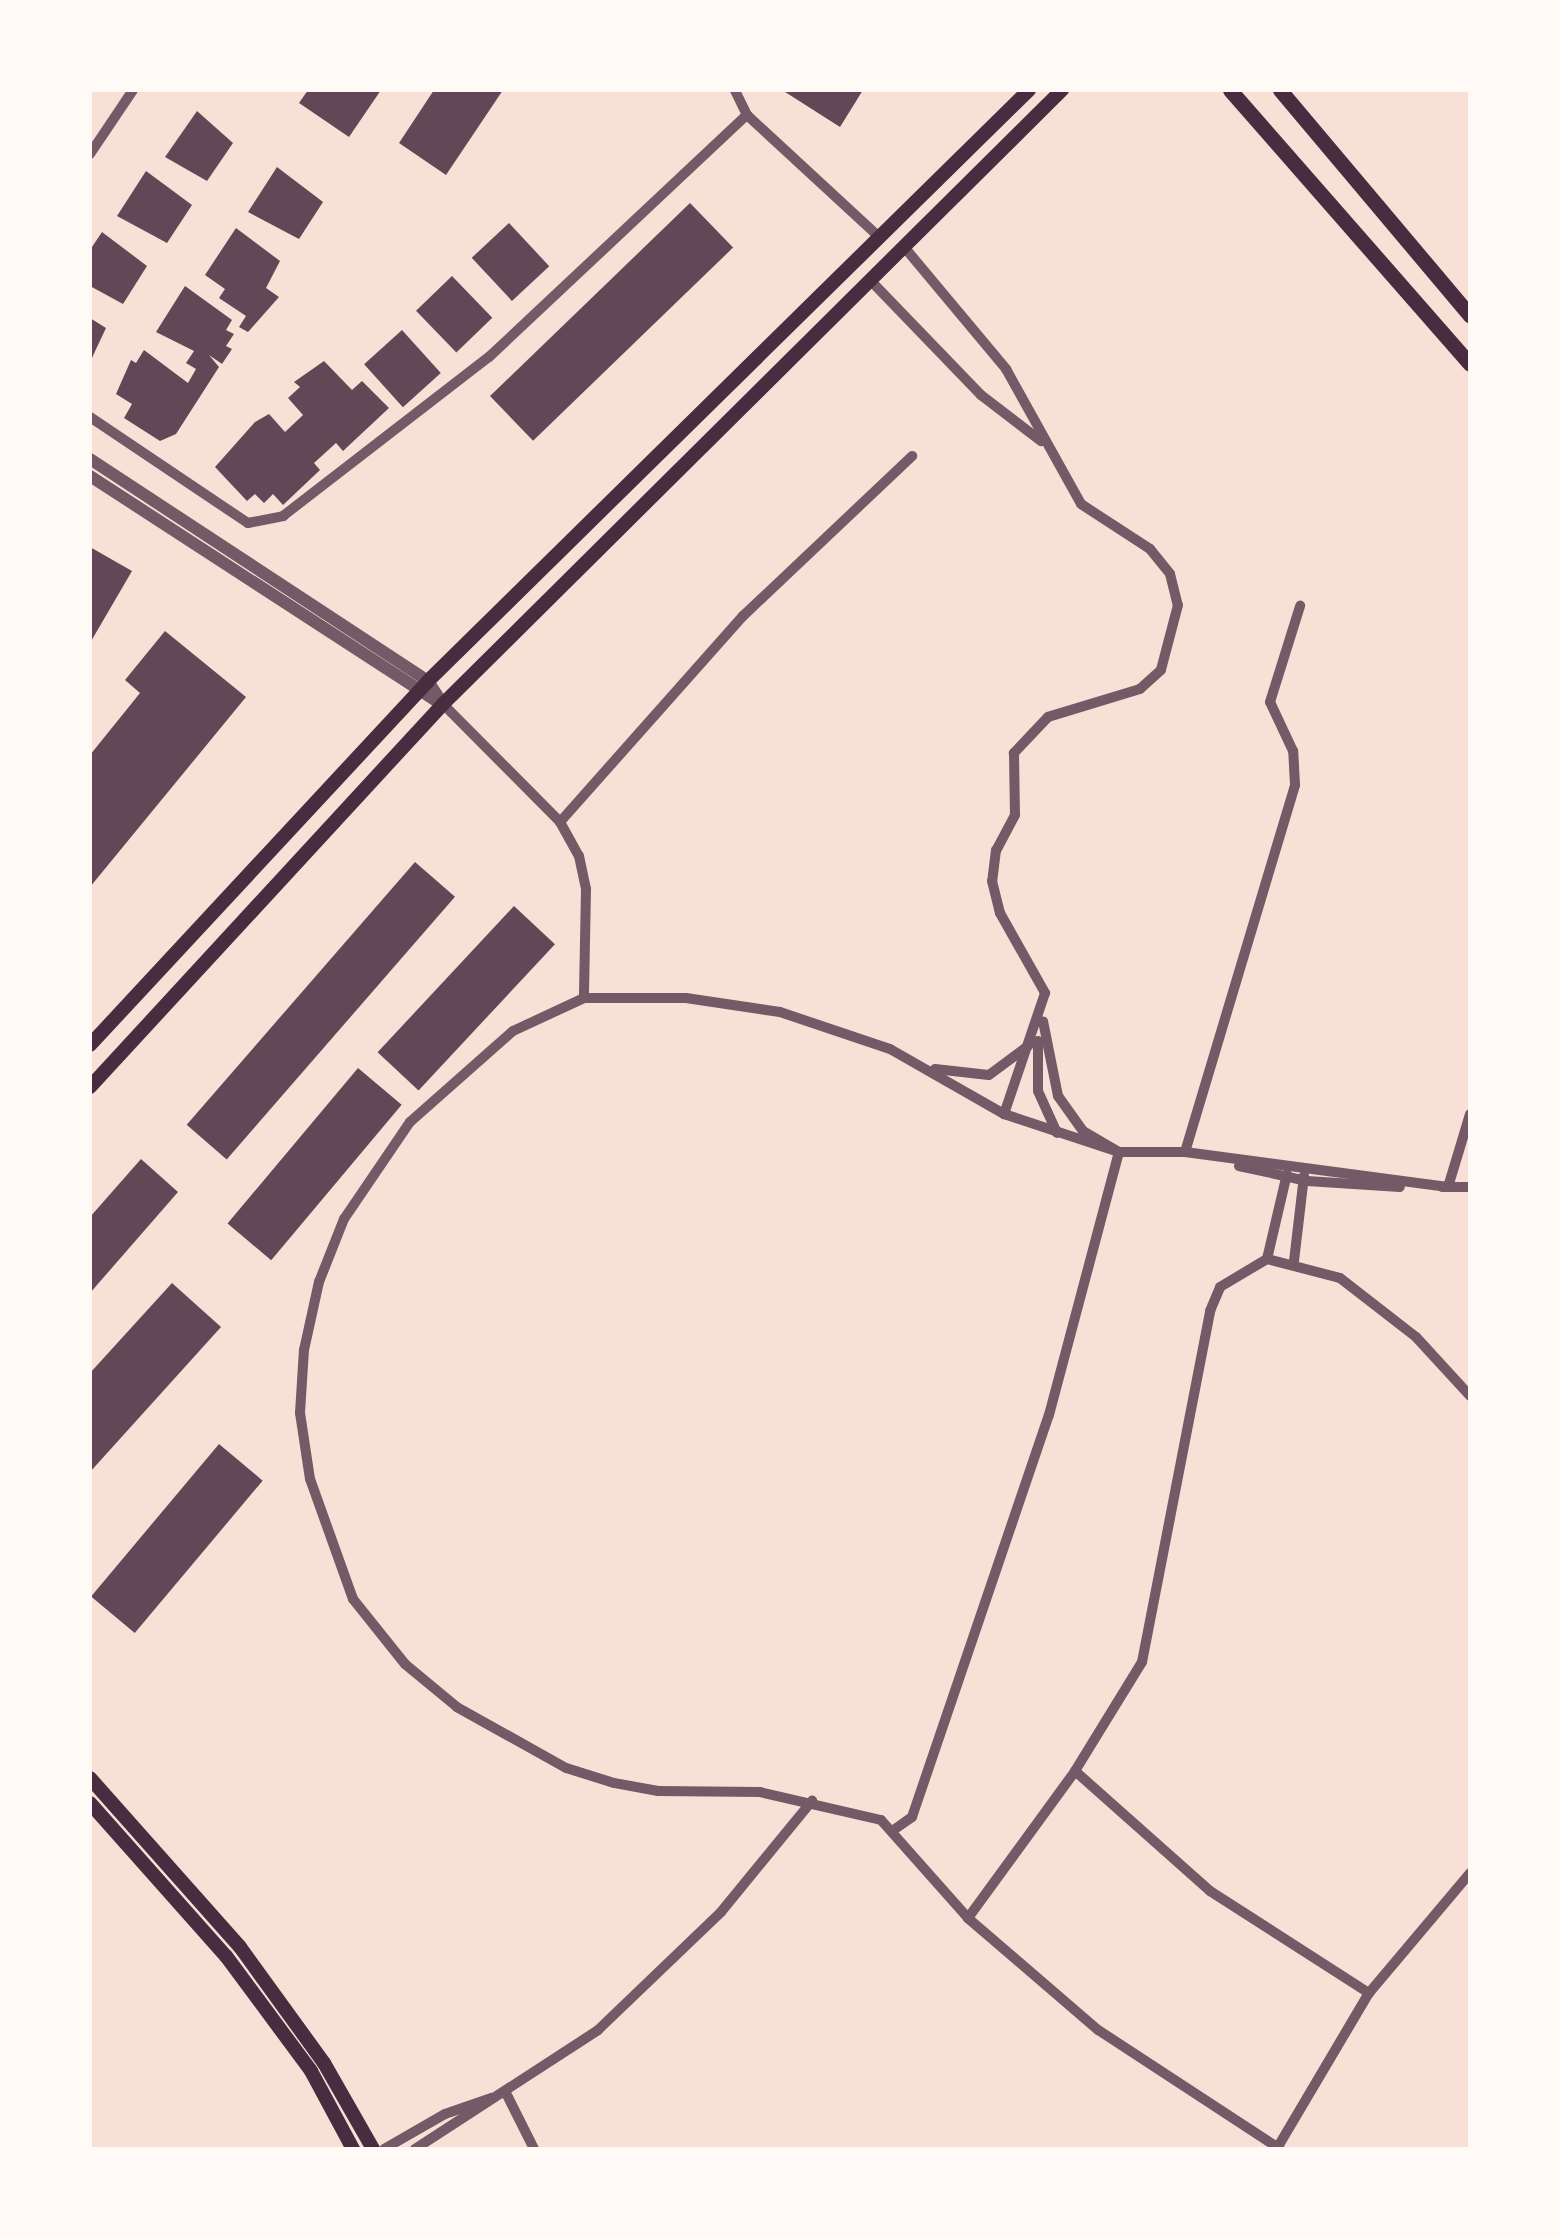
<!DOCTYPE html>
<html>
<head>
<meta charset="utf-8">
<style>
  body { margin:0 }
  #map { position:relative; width:1560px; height:2239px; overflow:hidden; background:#f7e1d7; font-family:"Roboto Serif",serif }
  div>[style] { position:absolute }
  .building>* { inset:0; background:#644757; transform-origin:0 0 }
  .minor>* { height:10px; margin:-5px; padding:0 5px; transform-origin:5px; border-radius:5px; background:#755966 }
  .tertiary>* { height:12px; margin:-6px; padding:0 6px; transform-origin:6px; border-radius:6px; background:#755966 }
  .secondary>* { height:14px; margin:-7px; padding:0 7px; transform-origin:7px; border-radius:7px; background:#4a2c40 }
  .primary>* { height:15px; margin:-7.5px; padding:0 7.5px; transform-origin:7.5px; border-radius:7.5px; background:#4a2c40 }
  span { translate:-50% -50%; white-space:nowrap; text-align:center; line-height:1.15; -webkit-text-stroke:10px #fffaf5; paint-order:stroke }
  .frame { position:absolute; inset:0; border:92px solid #fffaf5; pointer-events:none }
</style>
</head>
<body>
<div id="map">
  <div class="building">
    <div style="clip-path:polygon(308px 90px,381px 90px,349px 137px,299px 103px)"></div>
    <div style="clip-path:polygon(434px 90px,503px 90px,446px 175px,399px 143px)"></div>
    <div style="clip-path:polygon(782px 90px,863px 90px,840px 127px)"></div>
    <div style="clip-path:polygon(197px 111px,233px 143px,207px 181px,165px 157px)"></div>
    <div style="clip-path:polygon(277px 167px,323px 202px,299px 239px,248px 212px)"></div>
    <div style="clip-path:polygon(146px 171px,192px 205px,167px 243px,117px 216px)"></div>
    <div style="left:690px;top:203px;width:62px;height:278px;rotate:46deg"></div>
    <div style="left:509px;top:223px;width:59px;height:51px;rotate:47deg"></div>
    <div style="clip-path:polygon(236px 228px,280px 261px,266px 288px,279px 297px,248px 332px,239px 327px,246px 316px,219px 298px,225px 289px,205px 275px)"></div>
    <div style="clip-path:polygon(102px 232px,147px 266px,123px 304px,90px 286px,90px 250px)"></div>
    <div style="left:452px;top:276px;width:58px;height:50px;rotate:46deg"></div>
    <div style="clip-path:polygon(185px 286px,232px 320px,226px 330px,234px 334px,226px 346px,232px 349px,222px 364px,209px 355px,219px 367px,176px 434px,160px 441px,124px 418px,132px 404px,116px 394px,131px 360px,136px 363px,144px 350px,188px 383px,196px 369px,186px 363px,194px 351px,156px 332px)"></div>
    <div style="clip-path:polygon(90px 318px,106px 328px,90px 362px)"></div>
    <div style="left:402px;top:330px;width:58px;height:51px;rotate:48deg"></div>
    <div style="clip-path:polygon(324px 361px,352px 390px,362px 381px,389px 408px,343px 451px,336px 443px,314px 463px,320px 470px,283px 505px,273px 494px,264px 503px,255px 494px,247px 501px,215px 467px,255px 422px,269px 414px,285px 432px,303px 415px,288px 398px,300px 387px,294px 382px)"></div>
    <div style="clip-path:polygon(90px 547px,132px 571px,90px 643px)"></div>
    <div style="clip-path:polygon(165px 631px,246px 697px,90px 887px,90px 755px,140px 693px,125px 680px)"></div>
    <div style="left:415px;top:862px;width:53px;height:348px;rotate:41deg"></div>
    <div style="left:514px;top:906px;width:56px;height:200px;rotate:43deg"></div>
    <div style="left:358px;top:1068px;width:57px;height:203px;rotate:40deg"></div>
    <div style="clip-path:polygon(141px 1159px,178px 1192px,90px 1293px,90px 1217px)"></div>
    <div style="clip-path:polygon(172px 1283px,221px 1327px,90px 1472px,90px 1373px)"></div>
    <div style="left:219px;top:1444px;width:57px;height:199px;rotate:40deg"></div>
  </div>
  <div class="minor">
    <div style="left:747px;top:115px;width:180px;rotate:42.7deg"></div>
    <div style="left:90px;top:154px;width:77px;rotate:-56.1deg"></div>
    <div style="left:905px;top:248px;width:158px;rotate:50.1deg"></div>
    <div style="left:1006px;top:369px;width:154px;rotate:60.9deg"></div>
    <div style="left:1081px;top:504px;width:82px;rotate:33.1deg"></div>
    <div style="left:1150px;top:549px;width:32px;rotate:51deg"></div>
    <div style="left:1170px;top:574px;width:32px;rotate:76deg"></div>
    <div style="left:1178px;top:605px;width:67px;rotate:104.7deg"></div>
    <div style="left:1161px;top:670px;width:28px;rotate:138deg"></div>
    <div style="left:1140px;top:689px;width:96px;rotate:163.1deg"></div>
    <div style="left:1048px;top:717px;width:50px;rotate:133.4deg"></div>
    <div style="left:1014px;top:753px;width:62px;rotate:89.1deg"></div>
    <div style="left:1015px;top:815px;width:40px;rotate:118deg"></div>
    <div style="left:996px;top:850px;width:31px;rotate:97deg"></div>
    <div style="left:992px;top:881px;width:33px;rotate:76deg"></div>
    <div style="left:1000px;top:913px;width:92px;rotate:60.6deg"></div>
    <div style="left:1045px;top:993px;width:128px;rotate:108.7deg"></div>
    <div style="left:871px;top:281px;width:158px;rotate:46deg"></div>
    <div style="left:981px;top:395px;width:76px;rotate:37.5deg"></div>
    <div style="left:90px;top:417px;width:190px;rotate:33.9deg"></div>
    <div style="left:248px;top:523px;width:36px;rotate:-11deg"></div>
    <div style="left:283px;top:516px;width:260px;rotate:-37.7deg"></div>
    <div style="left:489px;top:357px;width:354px;rotate:-43.2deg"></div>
    <div style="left:747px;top:115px;width:28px;rotate:-116deg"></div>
    <div style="left:443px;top:704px;width:166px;rotate:45.2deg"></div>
    <div style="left:560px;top:822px;width:39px;rotate:61deg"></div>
    <div style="left:579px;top:856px;width:34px;rotate:78deg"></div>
    <div style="left:586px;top:889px;width:109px;rotate:91.1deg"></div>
    <div style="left:560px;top:822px;width:276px;rotate:-48.4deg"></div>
    <div style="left:743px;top:616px;width:233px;rotate:-43.4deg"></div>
    <div style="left:1038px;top:1041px;width:50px;rotate:90deg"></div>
    <div style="left:1038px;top:1091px;width:46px;rotate:65.7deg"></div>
    <div style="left:935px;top:1069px;width:54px;rotate:6.3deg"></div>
    <div style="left:989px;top:1075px;width:49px;rotate:-36.6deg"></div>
    <div style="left:1185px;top:1152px;width:383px;rotate:-73.3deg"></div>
    <div style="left:1295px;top:785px;width:34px;rotate:-93deg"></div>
    <div style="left:1293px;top:751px;width:54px;rotate:-115.1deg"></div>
    <div style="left:1270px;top:702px;width:101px;rotate:-72.6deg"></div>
    <div style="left:1239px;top:1166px;width:70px;rotate:12.4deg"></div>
    <div style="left:1307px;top:1181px;width:93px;rotate:3.7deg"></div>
    <div style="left:1442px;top:1187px;width:28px"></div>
    <div style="left:1267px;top:1259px;width:87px;rotate:-76.8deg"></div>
    <div style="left:1294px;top:1261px;width:86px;rotate:-83.3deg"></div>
    <div style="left:1075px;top:1771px;width:181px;rotate:41.6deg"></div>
    <div style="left:1210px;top:1891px;width:189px;rotate:32.7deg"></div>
    <div style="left:895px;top:1829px;width:21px;rotate:-35deg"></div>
    <div style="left:912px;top:1817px;width:425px;rotate:-71.2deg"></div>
    <div style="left:1049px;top:1415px;width:272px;rotate:-75.1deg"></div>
    <div style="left:1119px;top:1152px;width:42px;rotate:-149.7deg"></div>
    <div style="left:1083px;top:1131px;width:43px;rotate:-125.5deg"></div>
    <div style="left:1058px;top:1096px;width:76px;rotate:-101.3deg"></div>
    <div style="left:968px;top:1918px;width:182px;rotate:-53.9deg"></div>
    <div style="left:1075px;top:1771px;width:128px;rotate:-58.4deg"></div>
    <div style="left:1142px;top:1662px;width:358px;rotate:-79deg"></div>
    <div style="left:1210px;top:1311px;width:26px;rotate:-67deg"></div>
    <div style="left:1220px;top:1287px;width:55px;rotate:-30.8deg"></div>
    <div style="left:1267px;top:1259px;width:75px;rotate:14.6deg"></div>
    <div style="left:1340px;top:1278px;width:96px;rotate:37.8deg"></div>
    <div style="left:1416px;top:1337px;width:80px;rotate:47.5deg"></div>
    <div style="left:506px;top:2093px;width:63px;rotate:63.4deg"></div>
    <div style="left:1279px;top:2145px;width:177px;rotate:-59.4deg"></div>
    <div style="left:1369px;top:1993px;width:157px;rotate:-49.9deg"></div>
    <div style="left:384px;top:2149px;width:70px;rotate:-29.8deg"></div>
    <div style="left:445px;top:2114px;width:49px;rotate:-19.2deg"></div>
    <div style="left:415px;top:2149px;width:218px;rotate:-33deg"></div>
    <div style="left:598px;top:2030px;width:170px;rotate:-43.8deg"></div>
    <div style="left:721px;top:1912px;width:144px;rotate:-50.7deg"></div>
    <div style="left:1280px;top:2149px;width:217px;rotate:-146.8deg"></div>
    <div style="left:1098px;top:2030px;width:172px;rotate:-139.3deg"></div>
    <div style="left:968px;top:1918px;width:131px;rotate:-131.6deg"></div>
    <div style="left:881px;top:1820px;width:124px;rotate:-167deg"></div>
    <div style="left:760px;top:1792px;width:102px;rotate:-179.4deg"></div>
    <div style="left:658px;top:1791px;width:45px;rotate:-169.7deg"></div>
    <div style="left:614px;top:1783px;width:50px;rotate:-162.6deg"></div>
    <div style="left:566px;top:1768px;width:125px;rotate:-150.8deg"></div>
    <div style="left:457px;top:1707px;width:67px;rotate:-140.4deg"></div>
    <div style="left:405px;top:1664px;width:83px;rotate:-128.7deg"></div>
    <div style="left:353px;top:1599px;width:127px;rotate:-109.7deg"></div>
    <div style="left:310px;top:1479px;width:67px;rotate:-98.6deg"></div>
    <div style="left:300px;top:1413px;width:63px;rotate:-86.4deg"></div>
    <div style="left:304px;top:1350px;width:70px;rotate:-77.6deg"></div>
    <div style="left:319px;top:1282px;width:68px;rotate:-68.4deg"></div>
    <div style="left:344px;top:1219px;width:117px;rotate:-55.8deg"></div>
    <div style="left:410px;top:1122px;width:137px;rotate:-41.5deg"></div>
    <div style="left:513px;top:1031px;width:78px;rotate:-24.9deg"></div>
    <div style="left:584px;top:998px;width:102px"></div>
    <div style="left:686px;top:998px;width:95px;rotate:8.5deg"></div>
    <div style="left:780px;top:1012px;width:116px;rotate:18.6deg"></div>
    <div style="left:890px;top:1049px;width:131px;rotate:29.7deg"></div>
    <div style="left:1004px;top:1114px;width:121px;rotate:18.3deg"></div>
    <div style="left:1119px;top:1152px;width:66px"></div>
    <div style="left:1185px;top:1152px;width:265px;rotate:7.6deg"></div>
    <div style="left:1448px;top:1187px;width:76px;rotate:-73.2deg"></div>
  </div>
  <div class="tertiary">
    <div style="left:90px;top:459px;width:404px;rotate:33.3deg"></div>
    <div style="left:428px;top:681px;width:27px;rotate:57deg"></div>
    <div style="left:90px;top:476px;width:417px;rotate:33deg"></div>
  </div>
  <div class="secondary">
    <div style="left:90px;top:1045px;width:497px;rotate:-47.1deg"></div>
    <div style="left:428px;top:681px;width:843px;rotate:-44.52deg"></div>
    <div style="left:90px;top:1087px;width:521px;rotate:-47.33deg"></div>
    <div style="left:443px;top:704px;width:872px;rotate:-44.77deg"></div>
    <div style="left:90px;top:1778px;width:226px;rotate:48.4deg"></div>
    <div style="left:240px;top:1947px;width:143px;rotate:54.1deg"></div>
    <div style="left:324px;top:2063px;width:99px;rotate:60.3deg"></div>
    <div style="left:90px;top:1803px;width:205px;rotate:48.4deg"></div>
    <div style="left:226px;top:1956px;width:143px;rotate:53.5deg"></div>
    <div style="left:311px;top:2071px;width:89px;rotate:61.7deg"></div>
  </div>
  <div class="primary">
    <div style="left:1230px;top:90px;width:364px;rotate:48.8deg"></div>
    <div style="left:1280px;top:90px;width:295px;rotate:49.9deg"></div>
  </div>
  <div class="frame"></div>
</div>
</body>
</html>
